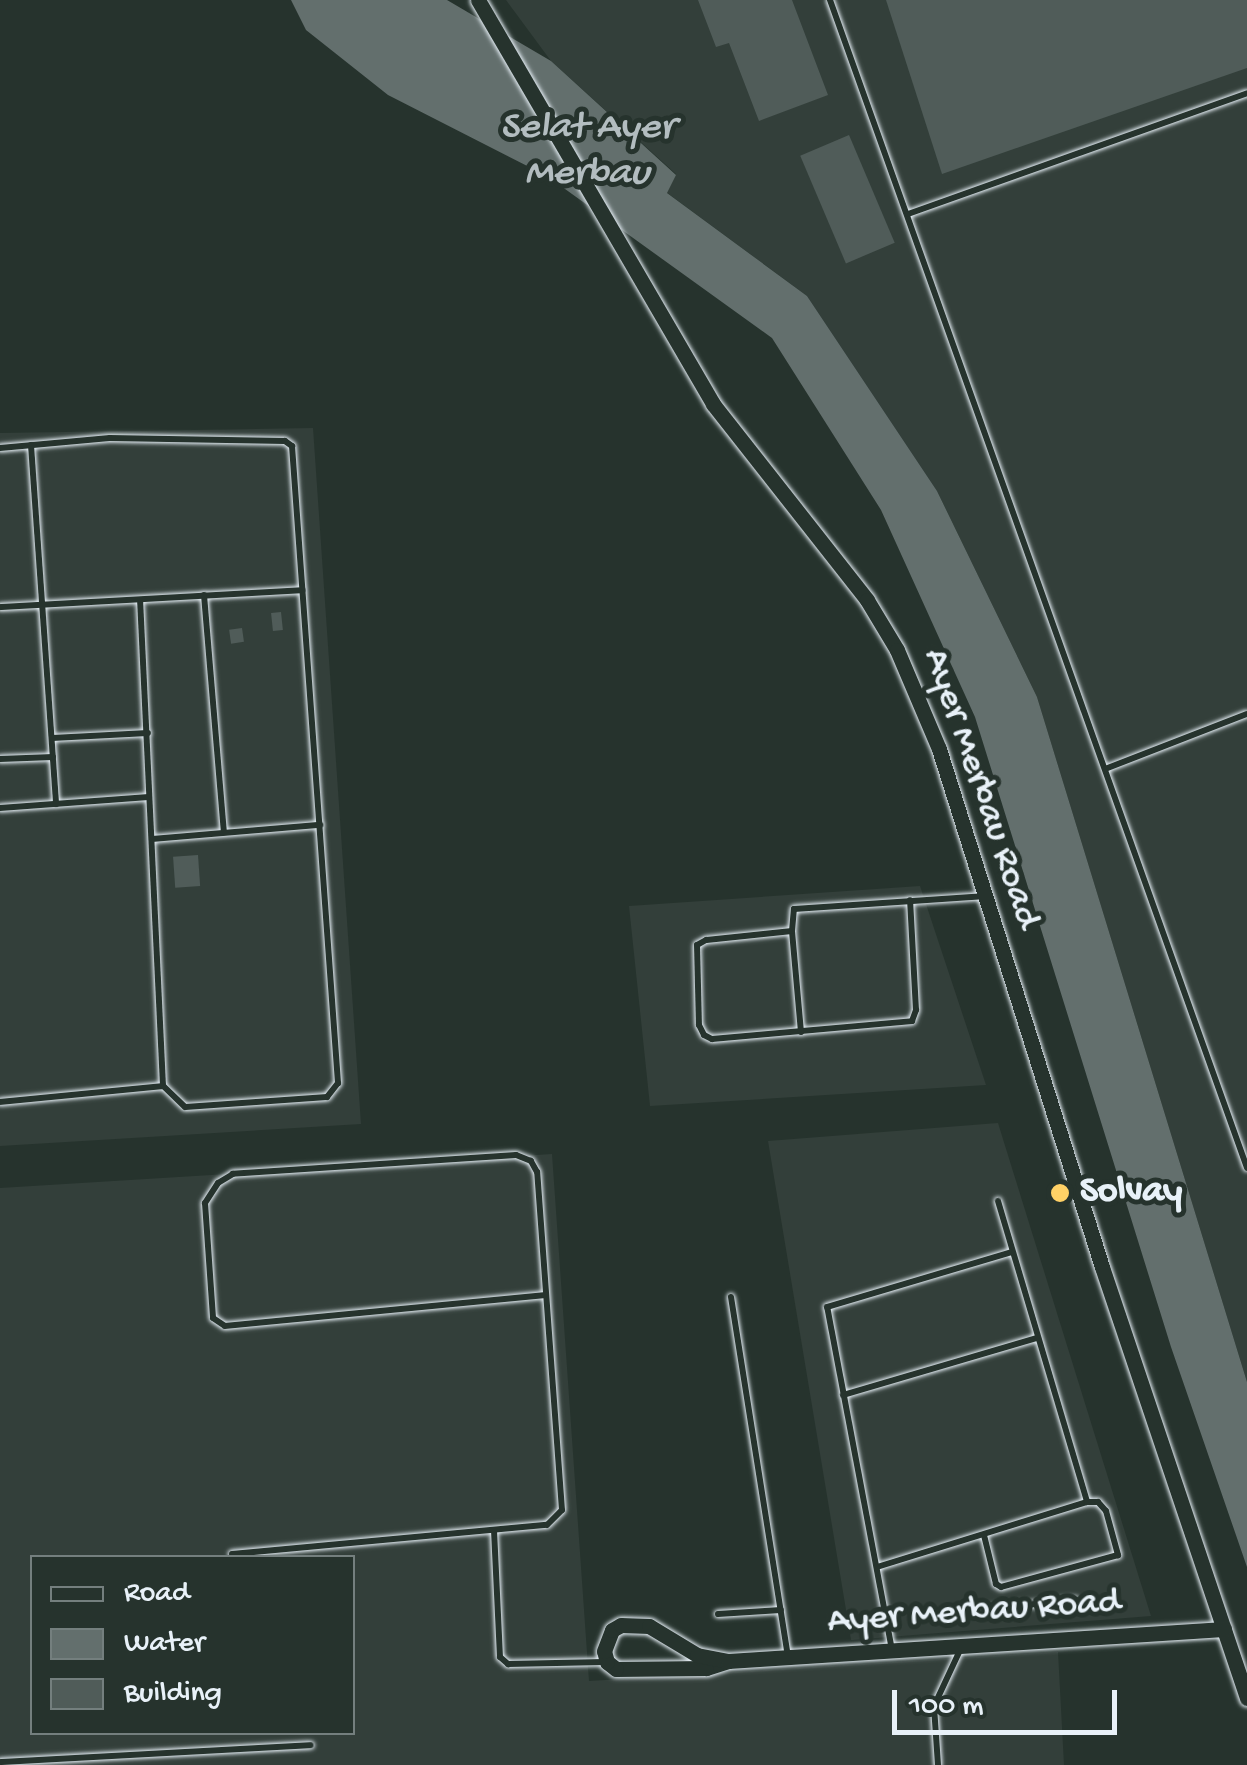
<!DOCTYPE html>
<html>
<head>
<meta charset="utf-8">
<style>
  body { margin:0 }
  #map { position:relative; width:1247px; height:1765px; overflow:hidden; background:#26332d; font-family:"Gochi Hand",sans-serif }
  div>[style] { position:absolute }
  .built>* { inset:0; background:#333f3a }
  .water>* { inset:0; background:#636f6d }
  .building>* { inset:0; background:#505c59; transform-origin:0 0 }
  .roads { filter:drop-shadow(0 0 2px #e8f1f8) drop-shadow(0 0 2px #e8f1f8) }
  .service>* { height:6px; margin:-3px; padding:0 3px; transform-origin:3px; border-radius:3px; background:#26332d }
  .tertiary>* { height:15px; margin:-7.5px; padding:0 7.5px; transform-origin:7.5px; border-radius:7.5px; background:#26332d }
  .dots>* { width:28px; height:28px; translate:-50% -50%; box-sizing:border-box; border:5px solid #26332d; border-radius:50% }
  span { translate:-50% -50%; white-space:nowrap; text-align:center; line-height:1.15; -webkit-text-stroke:10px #26332d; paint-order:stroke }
  .street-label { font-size:38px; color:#e8f1f8 }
  .poi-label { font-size:38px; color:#e8f1f8; font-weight:700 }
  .left { translate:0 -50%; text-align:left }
  .water-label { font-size:40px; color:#b3bdc0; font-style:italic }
  .legend { position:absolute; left:30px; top:1555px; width:325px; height:180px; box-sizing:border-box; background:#26332d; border:2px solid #747f7e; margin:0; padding:12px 18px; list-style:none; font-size:30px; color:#e8f1f8 }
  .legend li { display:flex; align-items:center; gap:20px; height:50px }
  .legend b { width:50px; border:2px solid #747f7e }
  .scale { position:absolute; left:892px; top:1690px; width:225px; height:45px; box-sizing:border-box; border:5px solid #e8f1f8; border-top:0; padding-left:12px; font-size:30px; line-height:35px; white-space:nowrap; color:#e8f1f8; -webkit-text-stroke:8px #26332d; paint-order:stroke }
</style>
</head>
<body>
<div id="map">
  <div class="built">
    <div style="clip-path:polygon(506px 0,1247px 0,1247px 1382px,1037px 697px,937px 491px,807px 296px,666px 192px,676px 174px,551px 61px)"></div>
    <div style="clip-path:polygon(313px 428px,361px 1124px,0 1146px,0 433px)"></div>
    <div style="clip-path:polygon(920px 886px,986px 1085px,650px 1106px,629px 906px)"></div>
    <div style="clip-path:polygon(998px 1123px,1151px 1616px,851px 1640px,768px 1141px)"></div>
    <div style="clip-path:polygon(evenodd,552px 1154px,589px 1681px,1058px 1652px,1064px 1765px,0 1765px,0 1188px,552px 1154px,32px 1558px,352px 1558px,352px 1732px,32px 1732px,32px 1558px)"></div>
  </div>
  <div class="water">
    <div style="clip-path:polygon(291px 0,447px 0,551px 61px,676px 175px,667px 193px,807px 296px,937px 491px,1037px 697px,1247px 1382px,1247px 1567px,1171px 1347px,975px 717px,881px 510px,772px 338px,547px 176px,388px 95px,306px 30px)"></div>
  </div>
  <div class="building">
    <div style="clip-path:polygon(698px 0,792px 0,828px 95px,759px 121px,729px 43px,716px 47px)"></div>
    <div style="clip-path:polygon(886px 0,1247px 0,1247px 68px,942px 174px)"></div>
    <div style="left:849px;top:135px;width:117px;height:53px;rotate:67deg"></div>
    <div style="left:281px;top:612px;width:18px;height:10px;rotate:84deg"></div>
    <div style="left:242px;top:628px;width:14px;height:13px;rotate:82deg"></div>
    <div style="left:198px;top:855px;width:31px;height:25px;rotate:86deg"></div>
  </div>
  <div class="roads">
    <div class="service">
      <div style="left:830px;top:0;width:1240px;rotate:70.35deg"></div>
      <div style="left:908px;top:214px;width:360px;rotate:-19.6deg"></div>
      <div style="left:31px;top:445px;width:360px;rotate:86deg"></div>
      <div style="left:0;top:448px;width:110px;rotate:-5.2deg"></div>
      <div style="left:110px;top:438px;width:175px;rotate:1deg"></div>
      <div style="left:285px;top:441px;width:9px;rotate:36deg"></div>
      <div style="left:292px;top:446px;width:639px;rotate:85.87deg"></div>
      <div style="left:338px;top:1083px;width:18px;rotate:128deg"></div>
      <div style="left:327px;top:1097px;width:142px;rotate:176deg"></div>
      <div style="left:185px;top:1107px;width:30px;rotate:-136deg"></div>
      <div style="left:163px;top:1086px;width:486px;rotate:-92.7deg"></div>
      <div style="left:204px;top:595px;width:238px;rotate:85.2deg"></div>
      <div style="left:0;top:607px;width:303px;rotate:-3.2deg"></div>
      <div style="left:52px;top:738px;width:96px;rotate:-3deg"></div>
      <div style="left:0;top:759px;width:53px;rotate:-2.2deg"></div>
      <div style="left:1105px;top:769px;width:152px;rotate:-21.2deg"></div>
      <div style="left:0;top:808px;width:149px;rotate:-4.2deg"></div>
      <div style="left:152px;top:839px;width:169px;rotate:-4.8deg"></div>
      <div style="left:792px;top:931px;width:86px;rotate:174deg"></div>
      <div style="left:706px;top:940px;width:10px;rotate:151deg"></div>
      <div style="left:697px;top:945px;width:80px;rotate:88.6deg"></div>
      <div style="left:699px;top:1025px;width:11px;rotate:63deg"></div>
      <div style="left:704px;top:1035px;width:9px;rotate:27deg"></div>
      <div style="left:712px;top:1039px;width:201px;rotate:-5.1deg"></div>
      <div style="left:912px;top:1021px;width:12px;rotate:-70deg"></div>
      <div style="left:916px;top:1010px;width:110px;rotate:-93.1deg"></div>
      <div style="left:801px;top:1032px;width:101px;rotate:-95.1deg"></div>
      <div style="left:792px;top:931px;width:22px;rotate:-85deg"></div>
      <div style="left:794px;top:909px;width:189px;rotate:-3.9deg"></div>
      <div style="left:0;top:1102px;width:164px;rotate:-5.6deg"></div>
      <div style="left:998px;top:1201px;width:314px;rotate:73.5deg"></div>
      <div style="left:731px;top:1297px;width:363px;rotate:81deg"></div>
      <div style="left:843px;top:1395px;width:202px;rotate:-16.4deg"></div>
      <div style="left:494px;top:1530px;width:127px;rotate:87.3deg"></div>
      <div style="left:500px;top:1657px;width:11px;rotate:41deg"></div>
      <div style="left:508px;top:1664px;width:96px;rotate:-1.2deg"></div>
      <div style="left:232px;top:1554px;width:316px;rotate:-5.3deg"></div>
      <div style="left:547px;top:1525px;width:21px;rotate:-45deg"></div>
      <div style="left:562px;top:1510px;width:339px;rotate:-94.2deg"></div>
      <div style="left:537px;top:1172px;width:13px;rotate:-119deg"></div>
      <div style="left:531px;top:1161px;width:16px;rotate:-158deg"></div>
      <div style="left:516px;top:1155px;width:284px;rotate:176.2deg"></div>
      <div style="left:233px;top:1174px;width:17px;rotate:149deg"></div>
      <div style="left:218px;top:1183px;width:24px;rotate:123deg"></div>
      <div style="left:205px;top:1203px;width:115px;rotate:86deg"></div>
      <div style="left:213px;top:1318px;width:14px;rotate:34deg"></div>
      <div style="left:225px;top:1326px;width:322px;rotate:-5.5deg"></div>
      <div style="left:877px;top:1567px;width:220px;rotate:-17.2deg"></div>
      <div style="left:1087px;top:1502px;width:11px"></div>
      <div style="left:1098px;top:1502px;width:12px;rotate:48deg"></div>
      <div style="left:1106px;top:1511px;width:46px;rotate:74.7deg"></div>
      <div style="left:1118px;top:1555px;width:121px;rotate:164.7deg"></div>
      <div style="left:1001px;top:1587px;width:6px;rotate:-149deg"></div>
      <div style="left:996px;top:1584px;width:50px;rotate:-103.8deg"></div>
      <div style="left:987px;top:1609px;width:89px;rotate:-5.8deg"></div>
      <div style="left:718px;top:1614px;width:63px;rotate:-3.6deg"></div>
      <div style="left:892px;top:1650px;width:349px;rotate:-100.7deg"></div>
      <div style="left:827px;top:1307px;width:193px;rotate:-16.6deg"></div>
      <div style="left:0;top:1762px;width:311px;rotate:-3.1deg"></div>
      <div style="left:938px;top:1765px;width:59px;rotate:-93.9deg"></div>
      <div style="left:934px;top:1706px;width:64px;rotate:-65deg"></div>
    </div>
    <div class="tertiary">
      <div style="left:478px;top:0;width:467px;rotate:59.8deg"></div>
      <div style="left:713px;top:404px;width:249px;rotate:51.8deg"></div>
      <div style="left:867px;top:600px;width:58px;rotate:59deg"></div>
      <div style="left:897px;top:650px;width:108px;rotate:67deg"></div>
      <div style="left:939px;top:749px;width:543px;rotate:72.53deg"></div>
      <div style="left:1102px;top:1267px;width:455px;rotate:71.4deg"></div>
      <div style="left:728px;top:1661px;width:23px;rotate:162deg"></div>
      <div style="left:706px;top:1668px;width:90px;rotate:179.4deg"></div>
      <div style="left:616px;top:1669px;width:11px;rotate:-142deg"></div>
      <div style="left:607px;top:1662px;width:11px;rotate:-105deg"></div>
      <div style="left:604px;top:1651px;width:22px;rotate:-69deg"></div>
      <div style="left:612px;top:1630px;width:10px;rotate:-29deg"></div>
      <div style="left:621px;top:1625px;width:28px;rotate:2deg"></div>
      <div style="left:649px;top:1626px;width:56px;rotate:31.1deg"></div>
      <div style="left:697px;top:1655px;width:32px;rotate:11deg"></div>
      <div style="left:728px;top:1661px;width:497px;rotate:-3.7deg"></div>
    </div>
  </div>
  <div class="dots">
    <div style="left:1060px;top:1193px;background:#ffd166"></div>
  </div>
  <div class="street-label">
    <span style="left:980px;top:789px;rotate:71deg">Ayer Merbau Road</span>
    <span style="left:974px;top:1613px;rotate:-4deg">Ayer Merbau Road</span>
  </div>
  <div class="poi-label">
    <span class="left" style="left:1080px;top:1193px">Solvay</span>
  </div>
  <div class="water-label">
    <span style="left:587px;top:152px">Selat Ayer<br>Merbau</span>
  </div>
  <ul class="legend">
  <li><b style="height:12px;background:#26332d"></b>Road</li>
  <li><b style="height:28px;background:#636f6d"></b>Water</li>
  <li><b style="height:28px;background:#505c59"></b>Building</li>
  </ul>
  <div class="scale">100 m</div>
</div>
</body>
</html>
